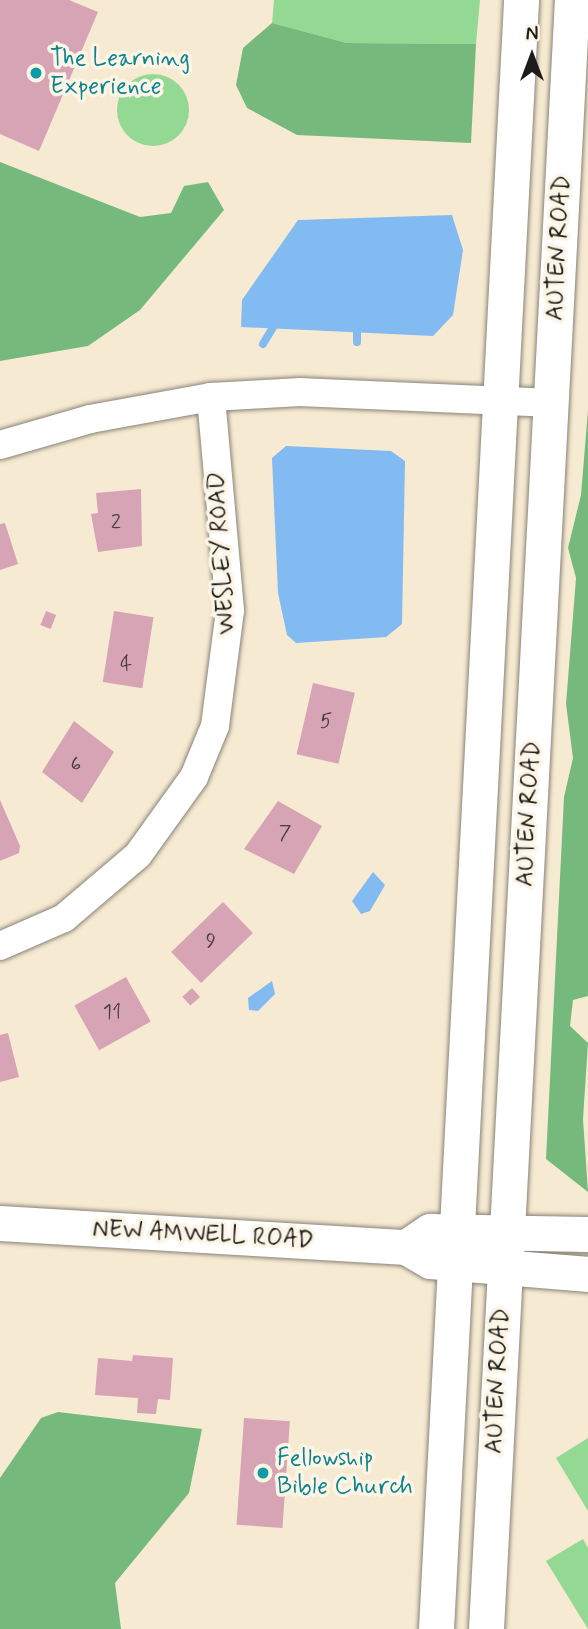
<!DOCTYPE html>
<html>
<head>
<meta charset="utf-8">
<style>
  body { margin:0 }
  #map { position:relative; width:588px; height:1629px; overflow:hidden; background:#f6ead2; font-family:Mynerve,sans-serif }
  div>[style] { position:absolute }
  .green>* { inset:0; background:#93d993 }
  .round { border-radius:50% }
  .forest>* { inset:0; background:#76b97d }
  .water>* { inset:0; background:#82baf2 }
  .stream>* { height:8px; margin:-4px; padding:0 4px; transform-origin:4px; border-radius:4px; background:#82baf2 }
  .building>* { inset:0; background:#d6a4b4; transform-origin:0 0 }
  .roads { filter:drop-shadow(0 0 2px #898377) drop-shadow(0 0 2px #898377) }
  .minor>* { height:28px; margin:-14px; padding:0 14px; transform-origin:14px; border-radius:14px; background:#fff }
  .tertiary>* { height:35px; margin:-17.5px; padding:0 17.5px; transform-origin:17.5px; border-radius:17.5px; background:#fff }
  .dots>* { width:19px; height:19px; translate:-50% -50%; box-sizing:border-box; border:4px solid #fcf5e5; border-radius:50% }
  span { translate:-50% -50%; white-space:nowrap; text-align:center; line-height:1.15; -webkit-text-stroke:7px #fcf5e5; paint-order:stroke }
  .number-label { font-size:21px; color:#4a3e42 }
  .number-label span { -webkit-text-stroke-width:0 }
  .culture-label { font-size:24px; color:#0d838f }
  .left { translate:0 -50%; text-align:left }
  .street-label { font-size:24px; color:#1c1c1c }
  .north { position:absolute; left:497px; top:21px; width:70px; height:70px; -webkit-text-stroke:5px #fcf5e5; paint-order:stroke; rotate:0deg; font-size:19px; font-weight:700; line-height:28px; text-align:center; color:#1c1c1c }
  .north::after { content:''; display:block; margin:auto; width:24px; height:32px; background:#1c1c1c; clip-path:polygon(50% 0,100% 100%,50% 72%,0 100%) }
</style>
</head>
<body>
<div id="map">
  <div class="green">
    <div style="clip-path:polygon(274px 0,480px 0,476px 44px,347px 43px,272px 23px)"></div>
    <div class="round" style="left:117px;top:74px;width:72px;height:72px"></div>
    <div style="clip-path:polygon(588px 1438px,588px 1511px,556px 1458px)"></div>
    <div style="clip-path:polygon(583px 1539px,588px 1548px,588px 1629px,546px 1561px)"></div>
  </div>
  <div class="forest">
    <div style="clip-path:polygon(272px 23px,347px 43px,476px 44px,471px 143px,297px 135px,247px 108px,236px 85px,243px 48px)"></div>
    <div style="clip-path:polygon(0 162px,140px 217px,171px 213px,184px 186px,208px 182px,224px 210px,140px 310px,88px 346px,0 361px)"></div>
    <div style="clip-path:polygon(588px 410px,588px 996px,573px 1000px,570px 1026px,588px 1043px,583px 1119px,588px 1192px,546px 1159px,564px 797px,573px 758px,566px 704px,576px 578px,568px 548px,581px 495px)"></div>
    <div style="clip-path:polygon(58px 1412px,202px 1429px,189px 1493px,115px 1583px,121px 1629px,0 1629px,0 1478px,41px 1418px)"></div>
  </div>
  <div class="water">
    <div style="clip-path:polygon(452px 215px,463px 250px,453px 315px,433px 336px,241px 327px,242px 300px,298px 220px)"></div>
    <div style="clip-path:polygon(286px 446px,391px 451px,405px 461px,402px 624px,386px 637px,296px 643px,287px 635px,278px 593px,272px 458px)"></div>
    <div style="clip-path:polygon(373px 872px,385px 885px,370px 911px,361px 914px,352px 901px)"></div>
    <div style="clip-path:polygon(272px 981px,275px 994px,258px 1011px,249px 1010px,248px 998px)"></div>
  </div>
  <div class="stream">
    <div style="left:357px;top:342px;width:18px;rotate:-90deg"></div>
    <div style="left:263px;top:344px;width:21px;rotate:-59deg"></div>
  </div>
  <div class="building">
    <div style="clip-path:polygon(0 0,69px 0,98px 12px,39px 151px,0 134px)"></div>
    <div style="clip-path:polygon(141px 489px,142px 546px,98px 552px,91px 514px,98px 513px,96px 493px)"></div>
    <div style="clip-path:polygon(5px 523px,18px 564px,0 570px,0 524px)"></div>
    <div style="left:46px;top:611px;width:11px;height:15px;rotate:22deg"></div>
    <div style="left:114px;top:611px;width:40px;height:72px;rotate:9deg"></div>
    <div style="left:313px;top:683px;width:43px;height:73px;rotate:13deg"></div>
    <div style="clip-path:polygon(74px 721px,114px 752px,82px 803px,42px 772px)"></div>
    <div style="clip-path:polygon(0 800px,20px 846px,19px 853px,0 861px)"></div>
    <div style="clip-path:polygon(278px 801px,322px 826px,294px 874px,244px 849px)"></div>
    <div style="left:223px;top:902px;width:43px;height:72px;rotate:46deg"></div>
    <div style="left:126px;top:977px;width:51px;height:59px;rotate:61deg"></div>
    <div style="left:192px;top:988px;width:12px;height:13px;rotate:48deg"></div>
    <div style="clip-path:polygon(8px 1033px,19px 1077px,0 1082px,0 1035px)"></div>
    <div style="clip-path:polygon(133px 1355px,173px 1358px,170px 1400px,158px 1399px,156px 1414px,137px 1413px,138px 1398px,95px 1395px,98px 1358px,132px 1361px)"></div>
    <div style="left:244px;top:1418px;width:46px;height:107px;rotate:4deg"></div>
  </div>
  <div class="roads">
    <div class="minor">
      <div style="left:0;top:445px;width:94px;rotate:-16.1deg"></div>
      <div style="left:90px;top:419px;width:123px;rotate:-10.3deg"></div>
      <div style="left:211px;top:397px;width:90px;rotate:-3.2deg"></div>
      <div style="left:301px;top:392px;width:250px;rotate:2.5deg"></div>
      <div style="left:0;top:946px;width:70px;rotate:-23.6deg"></div>
      <div style="left:64px;top:918px;width:97px;rotate:-40.4deg"></div>
      <div style="left:138px;top:855px;width:96px;rotate:-54.3deg"></div>
      <div style="left:194px;top:777px;width:55px;rotate:-67.6deg"></div>
      <div style="left:215px;top:726px;width:117px;rotate:-82.6deg"></div>
      <div style="left:230px;top:610px;width:214px;rotate:-95.1deg"></div>
    </div>
    <div class="tertiary">
      <div style="left:0;top:1223px;width:407px;rotate:3.4deg"></div>
      <div style="left:406px;top:1247px;width:28px;rotate:30deg"></div>
      <div style="left:430px;top:1261px;width:159px;rotate:4.7deg"></div>
      <div style="left:406px;top:1247px;width:29px;rotate:-34deg"></div>
      <div style="left:430px;top:1231px;width:158px;rotate:1.1deg"></div>
      <div style="left:436px;top:1629px;width:1631px;rotate:-87.01deg"></div>
      <div style="left:486px;top:1629px;width:1631px;rotate:-86.98deg"></div>
    </div>
  </div>
  <div class="dots">
    <div style="left:36px;top:73px;background:#0f9aa8"></div>
    <div style="left:263px;top:1473px;background:#0f9aa8"></div>
  </div>
  <div class="number-label">
    <span style="left:116px;top:522px">2</span>
    <span style="left:126px;top:664px">4</span>
    <span style="left:326px;top:721px">5</span>
    <span style="left:76px;top:764px">6</span>
    <span style="left:285px;top:833px">7</span>
    <span style="left:211px;top:941px">9</span>
    <span style="left:112px;top:1012px">11</span>
  </div>
  <div class="culture-label">
    <span class="left" style="left:50px;top:73px">The Learning<br>Experience</span>
    <span class="left" style="left:277px;top:1473px">Fellowship<br>Bible Church</span>
  </div>
  <div class="street-label">
    <span style="left:559px;top:248px;rotate:-87deg">AUTEN ROAD</span>
    <span style="left:222px;top:553px;rotate:-94deg">WESLEY ROAD</span>
    <span style="left:529px;top:814px;rotate:-87deg">AUTEN ROAD</span>
    <span style="left:203px;top:1235px;rotate:3deg">NEW AMWELL ROAD</span>
    <span style="left:498px;top:1381px;rotate:-87deg">AUTEN ROAD</span>
  </div>
  <div class="north">N</div>
</div>
</body>
</html>
